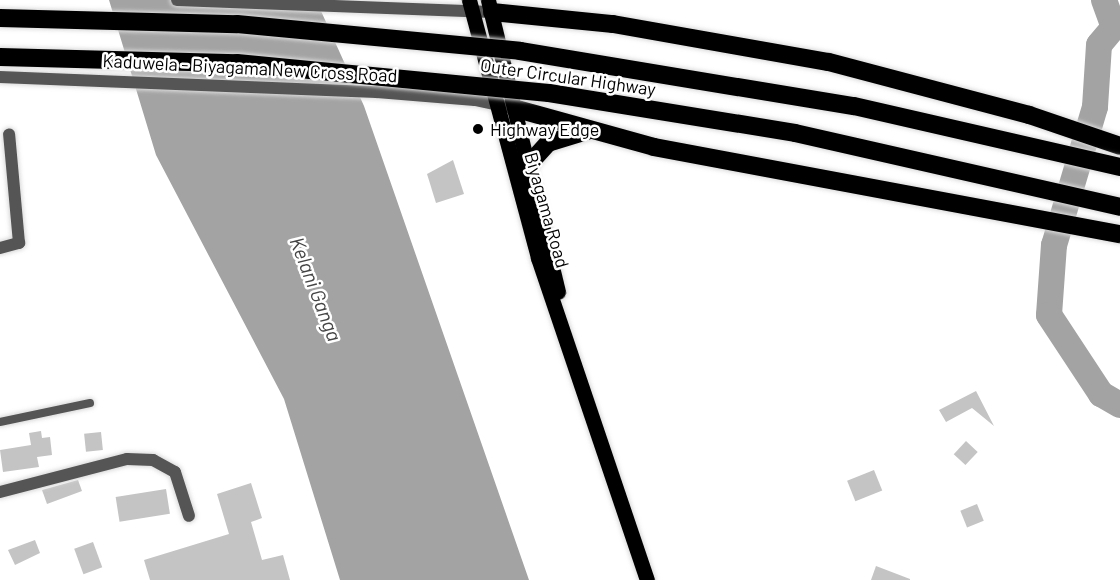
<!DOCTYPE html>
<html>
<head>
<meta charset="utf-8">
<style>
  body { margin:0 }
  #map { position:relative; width:1120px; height:580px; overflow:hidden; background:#fff; font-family:Barlow,sans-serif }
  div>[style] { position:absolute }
  .water>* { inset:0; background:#a3a3a3 }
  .river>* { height:26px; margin:-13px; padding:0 13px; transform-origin:13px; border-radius:13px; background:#a3a3a3 }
  .building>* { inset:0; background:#c4c4c4; transform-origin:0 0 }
  .roads { filter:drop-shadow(0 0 2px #dbdbdb) drop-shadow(0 0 2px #dbdbdb) }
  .service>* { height:8px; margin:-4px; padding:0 4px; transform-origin:4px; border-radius:4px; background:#555 }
  .minor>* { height:12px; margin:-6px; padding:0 6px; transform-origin:6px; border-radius:6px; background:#555 }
  .tertiary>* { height:12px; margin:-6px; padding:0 6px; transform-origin:6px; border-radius:6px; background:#555 }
  .primary>* { height:15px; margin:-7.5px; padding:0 7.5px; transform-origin:7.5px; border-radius:7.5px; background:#000 }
  .motorway>* { height:18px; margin:-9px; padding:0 9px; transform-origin:9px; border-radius:9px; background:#000 }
  .bridges { filter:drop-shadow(0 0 2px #dbdbdb) drop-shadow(0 0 2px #dbdbdb) }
  .motorway-bridge>* { height:18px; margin:-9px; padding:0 9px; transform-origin:9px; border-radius:9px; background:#000 }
  .dots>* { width:16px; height:16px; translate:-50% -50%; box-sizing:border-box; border:3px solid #fff; border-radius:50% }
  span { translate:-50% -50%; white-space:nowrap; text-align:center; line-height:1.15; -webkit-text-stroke:5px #fff; paint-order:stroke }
  .street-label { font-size:18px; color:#000 }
  .poi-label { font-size:18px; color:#000 }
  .left { translate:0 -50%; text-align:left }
  .water-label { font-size:20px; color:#444; font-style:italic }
</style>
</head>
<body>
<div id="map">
  <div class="water">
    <div style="clip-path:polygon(109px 0,316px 0,364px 106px,529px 580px,340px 580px,284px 399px,156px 155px)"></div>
  </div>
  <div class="river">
    <div style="left:1104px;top:0;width:29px;rotate:70deg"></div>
    <div style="left:1114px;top:27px;width:23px;rotate:130deg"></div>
    <div style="left:1099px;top:45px;width:62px;rotate:93.7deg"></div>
    <div style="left:1095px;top:107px;width:144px;rotate:106.5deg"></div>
    <div style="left:1054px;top:245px;width:70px;rotate:94.1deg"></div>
    <div style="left:1049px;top:315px;width:95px;rotate:56.6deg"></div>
    <div style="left:1101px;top:394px;width:22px;rotate:30deg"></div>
  </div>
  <div class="building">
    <div style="clip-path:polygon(453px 160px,464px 194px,436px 203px,427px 174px)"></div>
    <div style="clip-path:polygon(976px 391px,994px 426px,972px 408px,946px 422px,939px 410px)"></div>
    <div style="clip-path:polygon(41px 431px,42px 438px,50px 437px,52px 455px,37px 457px,39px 467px,3px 472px,0 450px,31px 445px,29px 433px)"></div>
    <div style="left:101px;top:432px;width:18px;height:17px;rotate:84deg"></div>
    <div style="left:966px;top:441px;width:16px;height:18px;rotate:43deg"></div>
    <div style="left:874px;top:470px;width:22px;height:29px;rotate:68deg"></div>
    <div style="clip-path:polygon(78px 480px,82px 491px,47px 504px,42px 490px)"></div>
    <div style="clip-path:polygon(251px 483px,262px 518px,251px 522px,262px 560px,283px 555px,290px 580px,150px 580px,144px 560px,229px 534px,217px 494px)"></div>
    <div style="left:166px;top:489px;width:25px;height:51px;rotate:81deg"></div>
    <div style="left:977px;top:504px;width:18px;height:18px;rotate:68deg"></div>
    <div style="clip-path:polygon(35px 540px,40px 553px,15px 565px,8px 550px)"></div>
    <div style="left:93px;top:542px;width:27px;height:20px;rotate:70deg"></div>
    <div style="clip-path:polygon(876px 566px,910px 579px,910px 580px,871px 580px)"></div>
  </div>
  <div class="roads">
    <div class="service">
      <div style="left:0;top:422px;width:92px;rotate:-11.9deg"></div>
    </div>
    <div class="minor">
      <div style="left:0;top:248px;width:20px;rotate:-15deg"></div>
      <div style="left:19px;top:243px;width:109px;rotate:-95.2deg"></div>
      <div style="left:0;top:492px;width:131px;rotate:-14.6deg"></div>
      <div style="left:127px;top:459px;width:26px;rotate:2deg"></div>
      <div style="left:153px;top:460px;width:25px;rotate:29deg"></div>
      <div style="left:175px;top:472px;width:46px;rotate:72.3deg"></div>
    </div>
    <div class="tertiary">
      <div style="left:177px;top:0;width:315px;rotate:2.2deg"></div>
      <div style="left:0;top:77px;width:377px;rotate:2.3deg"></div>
      <div style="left:377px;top:92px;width:98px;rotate:4.7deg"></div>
      <div style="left:475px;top:100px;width:43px;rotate:12.1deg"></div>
    </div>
    <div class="primary">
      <div style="left:469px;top:0;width:267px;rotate:75deg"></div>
      <div style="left:538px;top:258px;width:340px;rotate:71.3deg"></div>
      <div style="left:488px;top:0;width:300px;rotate:76.5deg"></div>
    </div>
    <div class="motorway">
      <div style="left:492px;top:12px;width:122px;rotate:5.7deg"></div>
      <div style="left:613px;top:24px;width:219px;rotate:10deg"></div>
      <div style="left:829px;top:62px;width:207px;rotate:14.8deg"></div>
      <div style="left:1029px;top:115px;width:96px;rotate:18.8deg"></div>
      <div style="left:517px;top:109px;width:142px;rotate:15.5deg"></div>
      <div style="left:654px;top:147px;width:474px;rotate:10.6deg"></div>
      <div style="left:530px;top:163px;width:27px;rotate:-48deg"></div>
      <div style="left:548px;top:143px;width:41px;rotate:-17.1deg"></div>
    </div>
  </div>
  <div class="bridges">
    <div class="motorway-bridge">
      <div style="left:0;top:18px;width:237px;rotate:1.5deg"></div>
      <div style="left:237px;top:24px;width:284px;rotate:5.4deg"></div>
      <div style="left:520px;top:51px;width:338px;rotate:9.4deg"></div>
      <div style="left:854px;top:106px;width:273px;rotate:12.9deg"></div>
      <div style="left:0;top:57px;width:237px;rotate:1.5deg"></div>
      <div style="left:237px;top:63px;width:313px;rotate:5.5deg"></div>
      <div style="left:549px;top:93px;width:249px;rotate:9.2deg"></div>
      <div style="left:795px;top:133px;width:333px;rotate:12.8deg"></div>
    </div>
  </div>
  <div class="dots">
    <div style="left:478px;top:129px;background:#000"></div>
  </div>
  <div class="street-label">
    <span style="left:250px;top:68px;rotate:3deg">Kaduwela - Biyagama New Cross Road</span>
    <span style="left:568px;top:77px;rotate:8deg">Outer Circular Highway</span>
    <span style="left:547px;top:210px;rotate:74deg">Biyagama Road</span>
  </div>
  <div class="poi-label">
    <span class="left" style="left:490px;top:129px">Highway Edge</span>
  </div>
  <div class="water-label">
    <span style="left:316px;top:289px;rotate:69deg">Kelani Ganga</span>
  </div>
</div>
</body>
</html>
